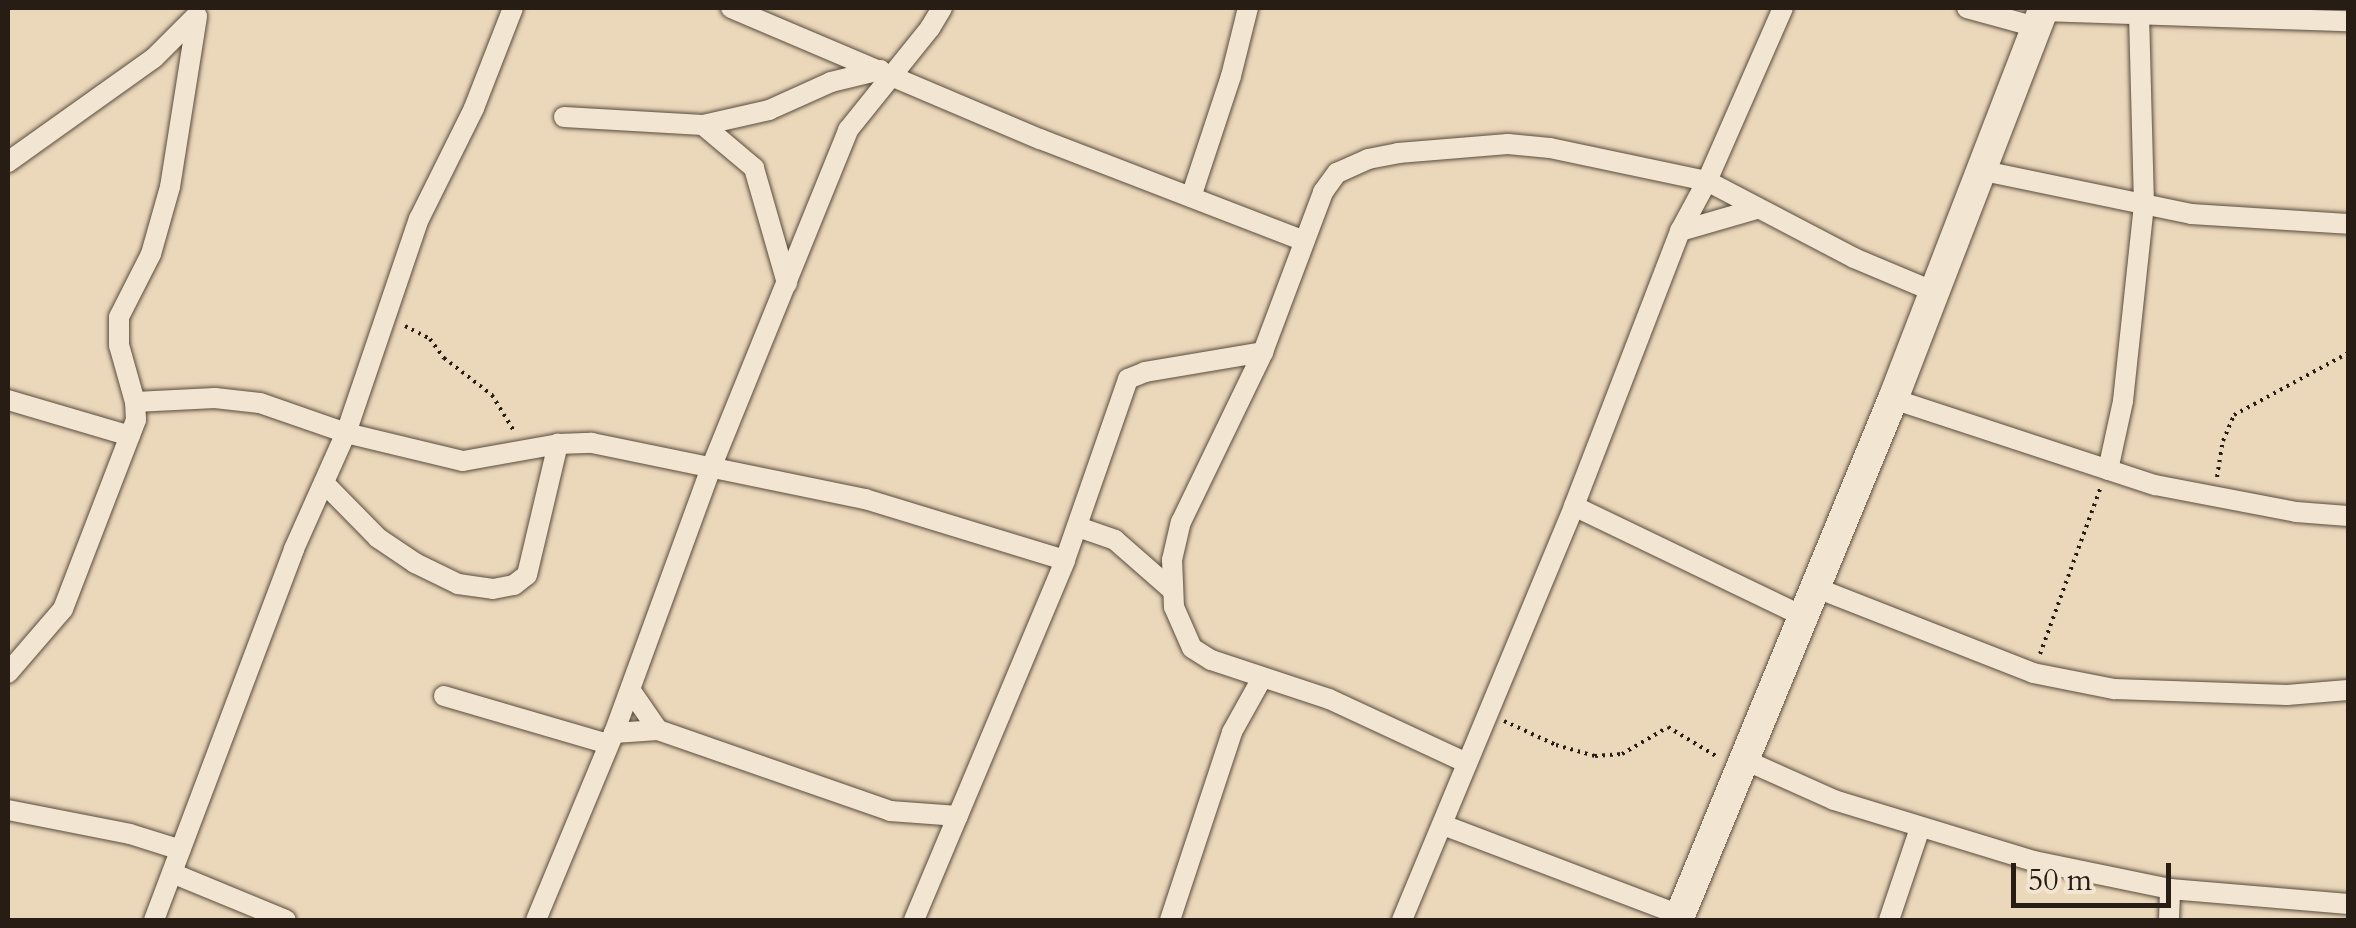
<!DOCTYPE html>
<html>
<head>
<meta charset="utf-8">
<style>
  body { margin:0 }
  #map { position:relative; width:2356px; height:928px; overflow:hidden; background:#ebd7ba; font-family:Cardo,serif }
  div>[style] { position:absolute }
  .path>* { height:4px; margin-top:-2px; transform-origin:0; background:repeating-linear-gradient(90deg,#271d15 0 2.5px,transparent 0 7.5px) }
  .roads { filter:drop-shadow(0 0 2px #584c3e) drop-shadow(0 0 2px #584c3e) }
  .street>* { height:20px; margin:-10px; padding:0 10px; transform-origin:10px; border-radius:10px; background:#f2e5d2 }
  .secondary>* { height:30px; margin:-15px; padding:0 15px; transform-origin:15px; border-radius:15px; background:#f2e5d2 }
  span { translate:-50% -50%; white-space:nowrap; text-align:center; line-height:1.15; -webkit-text-stroke:9px #f2e5d2; paint-order:stroke }
  .frame { position:absolute; inset:0; border:10px solid #271d15; pointer-events:none }
  .scale { position:absolute; left:2011px; top:863px; width:160px; height:45px; box-sizing:border-box; border:5px solid #271d15; border-top:0; padding-left:12px; font-size:30px; line-height:35px; white-space:nowrap; color:#271d15; -webkit-text-stroke:8px #f2e5d2; paint-order:stroke }
</style>
</head>
<body>
<div id="map">
  <div class="path">
    <div style="left:405px;top:326px;width:28px;rotate:27deg"></div>
    <div style="left:430px;top:339px;width:24px;rotate:54deg"></div>
    <div style="left:444px;top:358px;width:61px;rotate:37.6deg"></div>
    <div style="left:492px;top:395px;width:42px;rotate:58.6deg"></div>
    <div style="left:2217px;top:477px;width:36px;rotate:-81deg"></div>
    <div style="left:2223px;top:441px;width:28px;rotate:-67deg"></div>
    <div style="left:2234px;top:415px;width:130px;rotate:-28.5deg"></div>
    <div style="left:2040px;top:654px;width:176px;rotate:-70deg"></div>
    <div style="left:1504px;top:721px;width:57px;rotate:24.8deg"></div>
    <div style="left:1556px;top:745px;width:41px;rotate:15.8deg"></div>
    <div style="left:1595px;top:756px;width:27px;rotate:-4deg"></div>
    <div style="left:1622px;top:754px;width:53px;rotate:-30.4deg"></div>
    <div style="left:1668px;top:727px;width:56px;rotate:31.1deg"></div>
  </div>
  <div class="roads">
    <div class="street">
      <div style="left:731px;top:8px;width:336px;rotate:23deg"></div>
      <div style="left:1040px;top:139px;width:283px;rotate:21.1deg"></div>
      <div style="left:1967px;top:8px;width:72px;rotate:15.4deg"></div>
      <div style="left:2042px;top:11px;width:306px;rotate:1.9deg"></div>
      <div style="left:564px;top:117px;width:139px;rotate:3.3deg"></div>
      <div style="left:703px;top:125px;width:68px;rotate:-12.8deg"></div>
      <div style="left:769px;top:110px;width:68px;rotate:-24.3deg"></div>
      <div style="left:831px;top:82px;width:51px;rotate:-13.5deg"></div>
      <div style="left:703px;top:125px;width:67px;rotate:40.1deg"></div>
      <div style="left:754px;top:168px;width:120px;rotate:74deg"></div>
      <div style="left:8px;top:162px;width:179px;rotate:-35.5deg"></div>
      <div style="left:154px;top:58px;width:58px;rotate:-45deg"></div>
      <div style="left:1979px;top:170px;width:217px;rotate:11.7deg"></div>
      <div style="left:2191px;top:214px;width:157px;rotate:3.6deg"></div>
      <div style="left:1191px;top:197px;width:127px;rotate:-71.7deg"></div>
      <div style="left:1231px;top:76px;width:70px;rotate:-76deg"></div>
      <div style="left:1680px;top:231px;width:79px;rotate:-16.1deg"></div>
      <div style="left:1893px;top:399px;width:276px;rotate:18.2deg"></div>
      <div style="left:2155px;top:485px;width:144px;rotate:10.8deg"></div>
      <div style="left:2296px;top:512px;width:52px;rotate:4.4deg"></div>
      <div style="left:8px;top:400px;width:127px;rotate:16.4deg"></div>
      <div style="left:135px;top:402px;width:80px;rotate:-2.9deg"></div>
      <div style="left:215px;top:398px;width:45px;rotate:6.3deg"></div>
      <div style="left:260px;top:403px;width:91px;rotate:19.2deg"></div>
      <div style="left:346px;top:433px;width:120px;rotate:13.5deg"></div>
      <div style="left:463px;top:461px;width:97px;rotate:-10.1deg"></div>
      <div style="left:558px;top:444px;width:34px;rotate:-2deg"></div>
      <div style="left:592px;top:443px;width:279px;rotate:11.6deg"></div>
      <div style="left:865px;top:499px;width:209px;rotate:17deg"></div>
      <div style="left:2108px;top:470px;width:71px;rotate:-77.7deg"></div>
      <div style="left:2123px;top:401px;width:197px;rotate:-83.9deg"></div>
      <div style="left:2144px;top:205px;width:191px;rotate:-91.5deg"></div>
      <div style="left:325px;top:484px;width:76px;rotate:45.5deg"></div>
      <div style="left:378px;top:538px;width:45px;rotate:34deg"></div>
      <div style="left:415px;top:563px;width:48px;rotate:26deg"></div>
      <div style="left:458px;top:584px;width:35px;rotate:8deg"></div>
      <div style="left:493px;top:589px;width:21px;rotate:-11deg"></div>
      <div style="left:514px;top:585px;width:16px;rotate:-38deg"></div>
      <div style="left:527px;top:575px;width:135px;rotate:-76.7deg"></div>
      <div style="left:1574px;top:506px;width:254px;rotate:25.7deg"></div>
      <div style="left:1078px;top:527px;width:39px;rotate:19deg"></div>
      <div style="left:1115px;top:540px;width:74px;rotate:41.2deg"></div>
      <div style="left:1814px;top:587px;width:235px;rotate:21.4deg"></div>
      <div style="left:2033px;top:673px;width:83px;rotate:11.2deg"></div>
      <div style="left:2114px;top:689px;width:173px;rotate:2deg"></div>
      <div style="left:2287px;top:695px;width:61px;rotate:-4.7deg"></div>
      <div style="left:8px;top:673px;width:84px;rotate:-49.3deg"></div>
      <div style="left:63px;top:609px;width:203px;rotate:-68.9deg"></div>
      <div style="left:136px;top:420px;width:18px;rotate:-93deg"></div>
      <div style="left:135px;top:402px;width:59px;rotate:-105.7deg"></div>
      <div style="left:119px;top:345px;width:28px;rotate:-90deg"></div>
      <div style="left:119px;top:317px;width:71px;rotate:-63.1deg"></div>
      <div style="left:151px;top:254px;width:70px;rotate:-74.2deg"></div>
      <div style="left:170px;top:187px;width:173px;rotate:-81deg"></div>
      <div style="left:631px;top:691px;width:47px;rotate:55.3deg"></div>
      <div style="left:444px;top:696px;width:171px;rotate:16.3deg"></div>
      <div style="left:614px;top:733px;width:44px;rotate:-3.9deg"></div>
      <div style="left:658px;top:730px;width:246px;rotate:19.2deg"></div>
      <div style="left:890px;top:811px;width:68px;rotate:4.2deg"></div>
      <div style="left:1747px;top:761px;width:95px;rotate:24.1deg"></div>
      <div style="left:1834px;top:800px;width:209px;rotate:17deg"></div>
      <div style="left:2034px;top:861px;width:139px;rotate:11.6deg"></div>
      <div style="left:2170px;top:889px;width:179px;rotate:4.8deg"></div>
      <div style="left:1467px;top:763px;width:152px;rotate:-155.1deg"></div>
      <div style="left:1329px;top:699px;width:124px;rotate:-161.7deg"></div>
      <div style="left:1211px;top:660px;width:22px;rotate:-148deg"></div>
      <div style="left:1192px;top:648px;width:45px;rotate:-113.7deg"></div>
      <div style="left:1174px;top:607px;width:47px;rotate:-92.4deg"></div>
      <div style="left:1172px;top:560px;width:39px;rotate:-77deg"></div>
      <div style="left:1181px;top:522px;width:189px;rotate:-64.2deg"></div>
      <div style="left:1263px;top:352px;width:171px;rotate:-69.4deg"></div>
      <div style="left:1323px;top:192px;width:24px;rotate:-54deg"></div>
      <div style="left:1337px;top:173px;width:34px;rotate:-24deg"></div>
      <div style="left:1368px;top:159px;width:31px;rotate:-11deg"></div>
      <div style="left:1398px;top:153px;width:110px;rotate:-4.7deg"></div>
      <div style="left:1508px;top:144px;width:42px;rotate:5.4deg"></div>
      <div style="left:1550px;top:148px;width:160px;rotate:11.9deg"></div>
      <div style="left:1707px;top:181px;width:166px;rotate:27.6deg"></div>
      <div style="left:1854px;top:258px;width:88px;rotate:22.8deg"></div>
      <div style="left:8px;top:810px;width:124px;rotate:11.1deg"></div>
      <div style="left:130px;top:834px;width:53px;rotate:17.4deg"></div>
      <div style="left:1443px;top:825px;width:254px;rotate:20.8deg"></div>
      <div style="left:172px;top:873px;width:123px;rotate:22.4deg"></div>
      <div style="left:154px;top:920px;width:397px;rotate:-69.3deg"></div>
      <div style="left:294px;top:549px;width:127px;rotate:-65.9deg"></div>
      <div style="left:346px;top:433px;width:226px;rotate:-71.2deg"></div>
      <div style="left:419px;top:219px;width:124px;rotate:-63.6deg"></div>
      <div style="left:474px;top:108px;width:107px;rotate:-68.7deg"></div>
      <div style="left:536px;top:920px;width:203px;rotate:-67.4deg"></div>
      <div style="left:614px;top:733px;width:282px;rotate:-69.9deg"></div>
      <div style="left:711px;top:468px;width:365px;rotate:-67.9deg"></div>
      <div style="left:848px;top:130px;width:131px;rotate:-51.2deg"></div>
      <div style="left:930px;top:28px;width:23px;rotate:-59deg"></div>
      <div style="left:914px;top:920px;width:390px;rotate:-67.2deg"></div>
      <div style="left:1065px;top:560px;width:192px;rotate:-70.8deg"></div>
      <div style="left:1128px;top:379px;width:18px;rotate:-22deg"></div>
      <div style="left:1145px;top:372px;width:120px;rotate:-9.6deg"></div>
      <div style="left:1170px;top:920px;width:198px;rotate:-71.7deg"></div>
      <div style="left:1232px;top:732px;width:62px;rotate:-60.9deg"></div>
      <div style="left:1402px;top:920px;width:448px;rotate:-67.4deg"></div>
      <div style="left:1574px;top:506px;width:295px;rotate:-68.9deg"></div>
      <div style="left:1680px;top:231px;width:57px;rotate:-61.6deg"></div>
      <div style="left:1707px;top:181px;width:189px;rotate:-66.3deg"></div>
      <div style="left:1889px;top:920px;width:97px;rotate:-71.4deg"></div>
      <div style="left:2169px;top:920px;width:31px;rotate:-88deg"></div>
    </div>
    <div class="secondary">
      <div style="left:1678px;top:920px;width:564px;rotate:-67.58deg"></div>
      <div style="left:1893px;top:399px;width:419px;rotate:-68.9deg"></div>
    </div>
  </div>
  <div class="frame"></div>
  <div class="scale">50 m</div>
</div>
</body>
</html>
